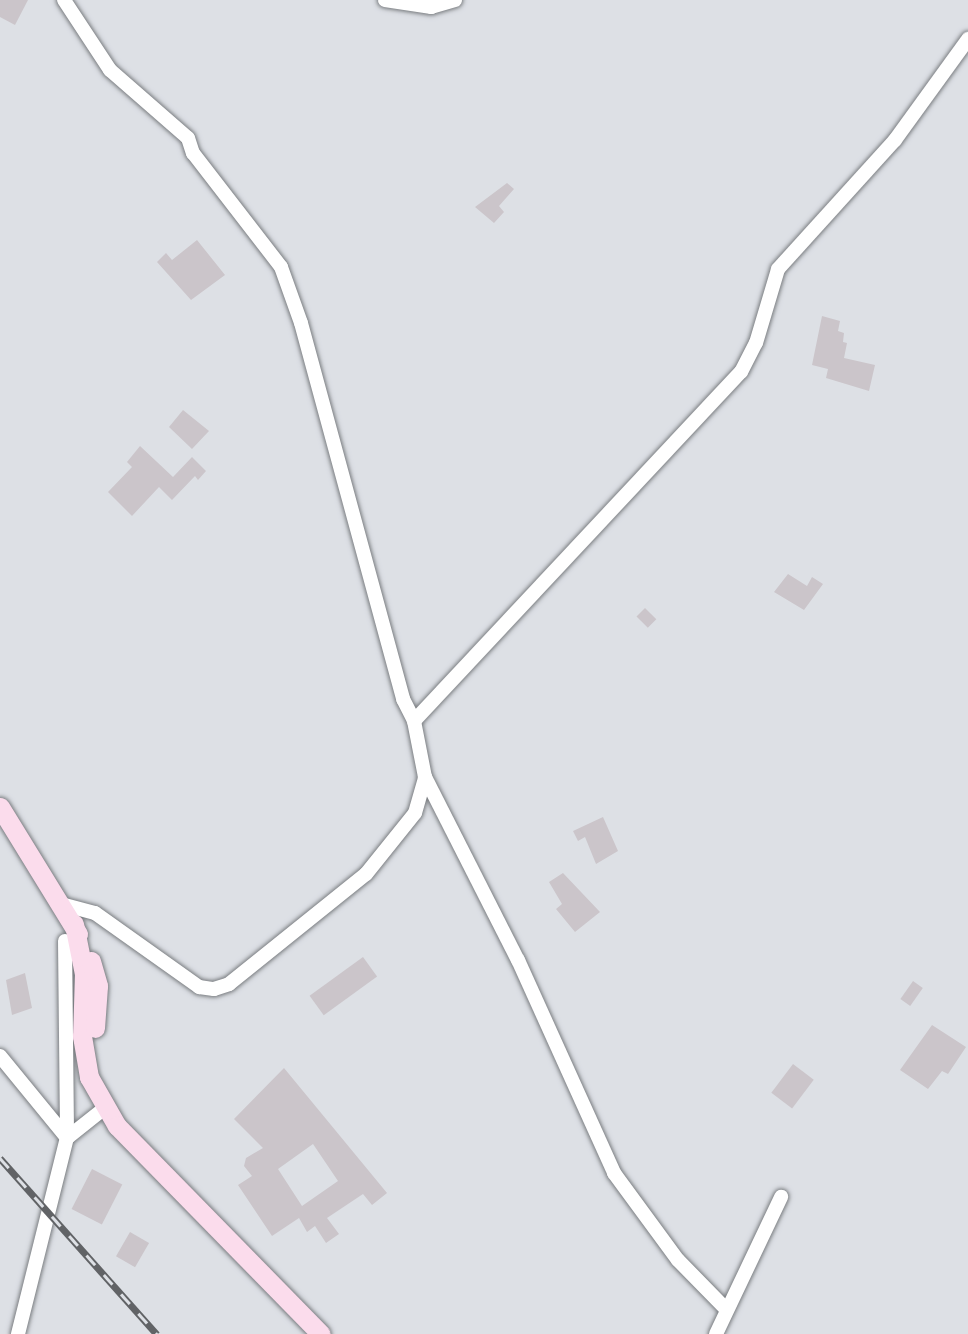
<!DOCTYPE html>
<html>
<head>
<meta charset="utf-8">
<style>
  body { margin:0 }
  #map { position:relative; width:968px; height:1334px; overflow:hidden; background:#dde0e5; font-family:"Varela Round",sans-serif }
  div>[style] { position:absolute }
  .building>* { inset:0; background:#cbc5ca; transform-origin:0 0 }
  .roads { filter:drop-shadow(0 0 2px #7a7d81) drop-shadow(0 0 2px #7a7d81) }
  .minor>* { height:14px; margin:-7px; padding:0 7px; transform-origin:7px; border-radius:7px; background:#fff }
  .secondary>* { height:19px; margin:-9.5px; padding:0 9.5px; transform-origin:9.5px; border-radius:9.5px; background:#fbdcec }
  .rail>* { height:7px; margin-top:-3.5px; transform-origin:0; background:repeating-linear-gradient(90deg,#dde0e5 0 13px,#616366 0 26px); box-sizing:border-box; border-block:2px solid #616366 }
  span { translate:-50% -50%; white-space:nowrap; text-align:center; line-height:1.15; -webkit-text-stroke:5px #dde0e5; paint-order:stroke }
</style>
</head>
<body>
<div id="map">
  <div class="building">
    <div style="clip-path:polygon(0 0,28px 0,15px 25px,0 17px)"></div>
    <div style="clip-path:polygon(507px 183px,514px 189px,499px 206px,504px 212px,494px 223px,475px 207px)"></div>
    <div style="clip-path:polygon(197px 240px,225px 275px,191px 300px,157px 262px,166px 253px,172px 260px)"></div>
    <div style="clip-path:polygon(822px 316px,840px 321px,838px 331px,844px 333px,843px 342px,847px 343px,844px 358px,875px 365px,869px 391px,826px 378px,828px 369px,812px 365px)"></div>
    <div style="clip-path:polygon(183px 410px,209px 431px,192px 449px,169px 427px)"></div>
    <div style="clip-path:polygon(140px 446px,173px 477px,192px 457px,206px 471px,198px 480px,195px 476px,172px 500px,159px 487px,132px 516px,108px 492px,132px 467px,127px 462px)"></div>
    <div style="clip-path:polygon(788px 574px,807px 586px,812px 577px,823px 584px,804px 610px,774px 592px)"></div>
    <div style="left:645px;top:608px;width:16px;height:12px;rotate:45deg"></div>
    <div style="clip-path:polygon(603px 817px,618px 851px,596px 864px,585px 837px,578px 841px,573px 831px)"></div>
    <div style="clip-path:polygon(563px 873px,600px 912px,575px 932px,556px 909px,562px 904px,549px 882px)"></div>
    <div style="left:363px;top:957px;width:24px;height:66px;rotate:54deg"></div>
    <div style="clip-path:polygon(25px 973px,32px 1008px,12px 1015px,6px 980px)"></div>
    <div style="left:913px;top:981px;width:12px;height:22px;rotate:35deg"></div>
    <div style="clip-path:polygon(932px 1025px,966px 1047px,948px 1074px,942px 1071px,928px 1089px,900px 1070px)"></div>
    <div style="left:793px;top:1064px;width:26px;height:36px;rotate:37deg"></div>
    <div style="clip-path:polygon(evenodd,284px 1068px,387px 1193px,372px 1205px,363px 1194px,327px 1218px,339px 1234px,326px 1243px,315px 1226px,307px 1232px,299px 1218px,272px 1236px,238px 1185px,252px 1176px,244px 1166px,246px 1158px,263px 1148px,234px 1119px,284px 1068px,313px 1144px,338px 1181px,302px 1206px,278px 1169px,313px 1144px)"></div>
    <div style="left:92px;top:1169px;width:34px;height:45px;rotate:27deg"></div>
    <div style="left:130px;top:1232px;width:22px;height:28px;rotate:30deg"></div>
  </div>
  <div class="roads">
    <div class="minor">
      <div style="left:64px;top:0;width:84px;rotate:56.7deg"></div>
      <div style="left:110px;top:70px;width:103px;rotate:41.1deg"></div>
      <div style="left:188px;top:138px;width:16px;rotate:72deg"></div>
      <div style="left:193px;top:153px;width:144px;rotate:52.3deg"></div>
      <div style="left:281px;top:267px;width:59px;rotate:70.3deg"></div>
      <div style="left:301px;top:323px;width:390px;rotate:74.8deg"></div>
      <div style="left:403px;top:699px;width:25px;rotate:63deg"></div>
      <div style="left:385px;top:0;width:47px;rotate:8.7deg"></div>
      <div style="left:431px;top:7px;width:25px;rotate:-16deg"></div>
      <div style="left:425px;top:777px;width:205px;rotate:63.1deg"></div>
      <div style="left:518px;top:960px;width:234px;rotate:65.7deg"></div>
      <div style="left:614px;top:1173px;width:108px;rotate:53.7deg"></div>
      <div style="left:678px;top:1260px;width:69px;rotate:45.6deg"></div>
      <div style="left:61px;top:904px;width:35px;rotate:15deg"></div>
      <div style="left:95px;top:913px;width:128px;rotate:35.4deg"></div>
      <div style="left:199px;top:987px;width:15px;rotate:8deg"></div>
      <div style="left:214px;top:989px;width:16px;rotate:-18deg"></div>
      <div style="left:229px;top:984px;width:176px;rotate:-38.8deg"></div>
      <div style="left:366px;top:874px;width:78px;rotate:-51.2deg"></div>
      <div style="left:415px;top:813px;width:37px;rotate:-74deg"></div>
      <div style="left:425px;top:777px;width:57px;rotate:-101.1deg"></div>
      <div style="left:414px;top:721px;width:478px;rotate:-46.9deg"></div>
      <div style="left:741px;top:372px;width:33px;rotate:-63deg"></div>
      <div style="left:756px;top:343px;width:77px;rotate:-73.4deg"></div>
      <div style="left:778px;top:269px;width:174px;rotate:-47.8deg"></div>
      <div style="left:895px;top:140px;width:125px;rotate:-54.1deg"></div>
      <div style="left:65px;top:941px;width:197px;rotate:89.4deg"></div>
      <div style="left:0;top:1056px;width:106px;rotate:50.7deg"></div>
      <div style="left:18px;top:1334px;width:202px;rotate:-76deg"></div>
      <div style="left:67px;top:1138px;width:50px;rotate:-38.5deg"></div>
      <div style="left:716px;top:1334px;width:152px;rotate:-64.6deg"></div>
    </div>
    <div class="secondary">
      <div style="left:0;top:807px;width:149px;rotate:58.4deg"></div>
      <div style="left:74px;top:924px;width:51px;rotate:78.7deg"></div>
      <div style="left:84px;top:974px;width:62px;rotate:91.8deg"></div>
      <div style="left:82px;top:1036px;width:42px;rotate:80.3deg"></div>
      <div style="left:89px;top:1077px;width:56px;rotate:60.3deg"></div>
      <div style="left:117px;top:1126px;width:291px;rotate:45.6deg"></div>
      <div style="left:91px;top:961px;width:26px;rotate:74deg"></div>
      <div style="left:98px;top:986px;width:42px;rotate:94.1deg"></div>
    </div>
  </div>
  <div class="rail">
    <div style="left:0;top:1158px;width:236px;rotate:48.3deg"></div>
  </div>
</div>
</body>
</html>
